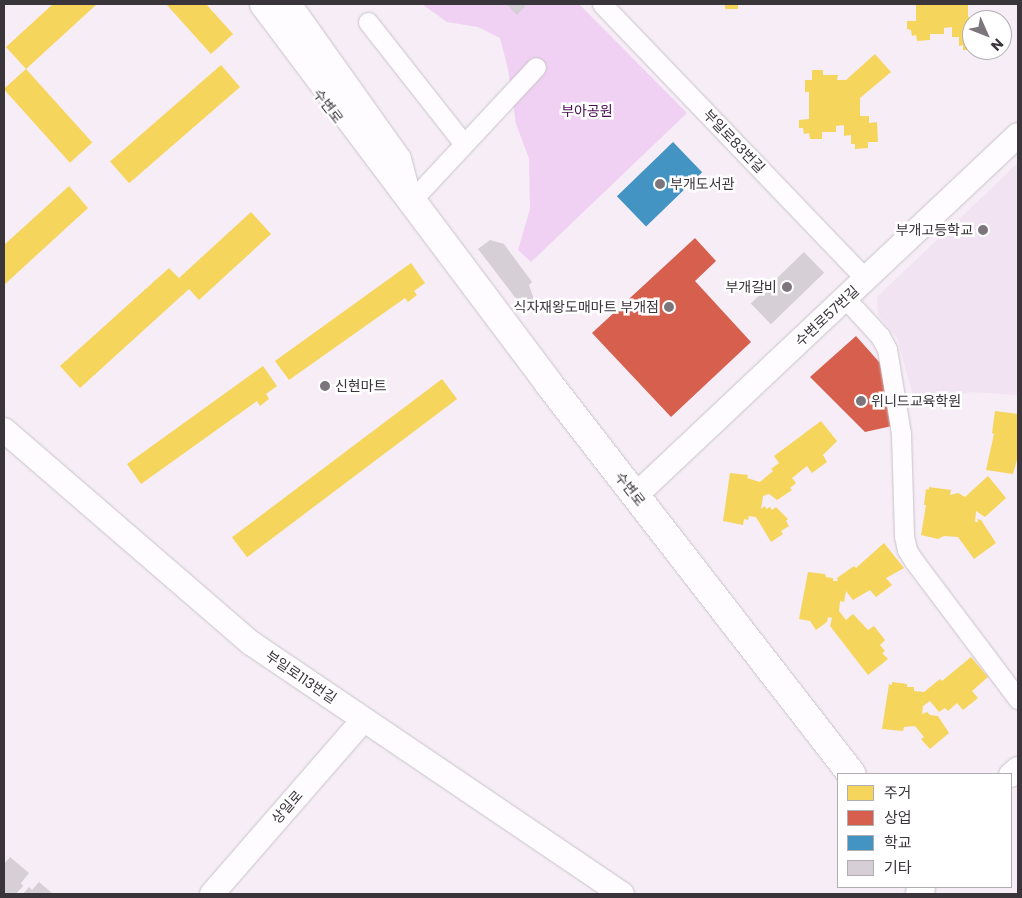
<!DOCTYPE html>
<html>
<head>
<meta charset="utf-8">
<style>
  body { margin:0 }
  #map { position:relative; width:1022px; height:898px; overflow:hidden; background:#f6edf6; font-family:Poppins,"Noto Sans KR",sans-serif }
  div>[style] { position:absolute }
  .built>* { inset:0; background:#f2e3f3 }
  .green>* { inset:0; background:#f0d0f3 }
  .homes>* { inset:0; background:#f6d55c; transform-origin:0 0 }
  .shops>* { inset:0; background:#d6604d }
  .schools>* { inset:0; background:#4393c3; transform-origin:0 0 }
  .building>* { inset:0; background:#d6cfd6; transform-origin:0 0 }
  .roads { filter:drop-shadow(0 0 1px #c9c3ca) drop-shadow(0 0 1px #c9c3ca) }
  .minor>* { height:19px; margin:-9.5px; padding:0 9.5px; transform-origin:9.5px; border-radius:9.5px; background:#fefcfe }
  .tertiary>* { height:24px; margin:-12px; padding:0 12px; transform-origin:12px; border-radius:12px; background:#fefcfe }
  .secondary>* { height:28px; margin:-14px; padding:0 14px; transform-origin:14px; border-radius:14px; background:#fefcfe }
  .dots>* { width:14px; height:14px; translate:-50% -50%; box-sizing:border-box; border:2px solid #fff; border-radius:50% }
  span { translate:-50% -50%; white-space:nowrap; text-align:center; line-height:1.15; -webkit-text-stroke:5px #fff; paint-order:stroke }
  .street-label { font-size:14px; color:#3a343b }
  .park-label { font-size:14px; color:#4a0c53 }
  .poi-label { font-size:14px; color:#3a343b }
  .left { translate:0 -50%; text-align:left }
  .right { translate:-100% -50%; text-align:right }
  .frame { position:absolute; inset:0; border:5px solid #3a343b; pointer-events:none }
  .legend { position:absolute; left:837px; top:773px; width:175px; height:115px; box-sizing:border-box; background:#fff; border:1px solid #b0aeb1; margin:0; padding:6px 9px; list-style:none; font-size:15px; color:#3a343b }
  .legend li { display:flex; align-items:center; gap:10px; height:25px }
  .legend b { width:25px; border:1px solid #b0aeb1 }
  .north { position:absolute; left:962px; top:10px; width:50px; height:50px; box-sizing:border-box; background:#fff; border:1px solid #b0aeb1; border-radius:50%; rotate:134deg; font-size:14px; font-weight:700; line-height:20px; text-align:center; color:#3a343b }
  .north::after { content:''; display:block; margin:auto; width:18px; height:22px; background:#7c757c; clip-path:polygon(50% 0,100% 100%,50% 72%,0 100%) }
</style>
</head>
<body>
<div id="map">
  <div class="built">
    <div style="clip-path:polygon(1018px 163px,1018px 395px,970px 392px,916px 407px,897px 338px,878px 315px,877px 297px)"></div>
  </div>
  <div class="green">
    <div style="clip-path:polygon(422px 4px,579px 4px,687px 113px,531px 262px,518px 250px,530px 209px,529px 158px,516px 124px,508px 69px,500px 38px,478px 27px,447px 22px)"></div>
  </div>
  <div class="homes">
    <div style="clip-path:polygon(53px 4px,97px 4px,26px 69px,6px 47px)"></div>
    <div style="clip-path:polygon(166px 4px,206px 4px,233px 34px,211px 54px)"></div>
    <div style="left:725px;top:4px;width:13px;height:5px"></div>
    <div style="clip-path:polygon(916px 4px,968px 4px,968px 17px,977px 17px,977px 20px,972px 20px,972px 50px,963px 50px,963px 45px,959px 46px,959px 37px,952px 37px,952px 27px,944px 28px,944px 34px,930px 34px,930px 40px,917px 41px,916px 35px,912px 36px,911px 30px,907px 29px,907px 21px,916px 21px)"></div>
    <div style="clip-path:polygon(875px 54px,891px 72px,860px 98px,860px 116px,869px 116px,869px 123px,877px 122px,878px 142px,868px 142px,868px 148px,855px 149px,855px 144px,851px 144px,851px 135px,844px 136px,844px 125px,836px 126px,836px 132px,822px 132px,822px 139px,810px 139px,809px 133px,804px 134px,803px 128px,799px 128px,799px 120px,809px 119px,809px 92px,805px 92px,805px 80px,812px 80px,812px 70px,823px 70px,823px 75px,838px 75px,837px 80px,846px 80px)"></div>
    <div style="left:221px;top:65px;width:29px;height:147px;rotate:49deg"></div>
    <div style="left:26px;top:69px;width:99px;height:30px;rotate:48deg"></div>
    <div style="clip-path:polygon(69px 186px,88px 208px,4px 285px,4px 245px)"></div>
    <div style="clip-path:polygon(251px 212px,271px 234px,199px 300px,189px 289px,80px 388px,60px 366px,169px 268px,179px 278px)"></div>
    <div style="clip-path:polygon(411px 263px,425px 283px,414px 291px,417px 295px,408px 302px,405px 298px,289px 380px,275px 361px)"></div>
    <div style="clip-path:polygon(263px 366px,277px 386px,266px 394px,269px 399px,260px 406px,257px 401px,141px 484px,127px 464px)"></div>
    <div style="left:442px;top:379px;width:25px;height:263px;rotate:53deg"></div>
    <div style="clip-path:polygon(995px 411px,1018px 414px,1018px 456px,1013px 474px,986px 470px,994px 434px,992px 433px)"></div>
    <div style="clip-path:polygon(821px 421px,837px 441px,823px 455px,827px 462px,812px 473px,807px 466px,792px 478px,796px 483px,790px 488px,792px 490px,777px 500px,769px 494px,763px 496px,761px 509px,765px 506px,766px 509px,770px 507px,772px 510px,776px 507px,788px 519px,786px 521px,789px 526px,781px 531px,783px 534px,771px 542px,756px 517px,749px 516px,748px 520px,744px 519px,743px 525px,723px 521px,730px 473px,748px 475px,747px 478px,760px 482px,773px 471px,771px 469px,779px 463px,774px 456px)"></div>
    <div style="clip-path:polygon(988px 476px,1006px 498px,985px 517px,976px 511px,975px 522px,978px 522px,977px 519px,981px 520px,996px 543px,974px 559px,958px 537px,944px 536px,938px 539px,921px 535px,926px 505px,924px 505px,926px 489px,929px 490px,929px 487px,951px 490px,950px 495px,958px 493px,965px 497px)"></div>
    <div style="clip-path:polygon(884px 543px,904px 568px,886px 578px,892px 585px,876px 597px,870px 590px,853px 600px,846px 591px,844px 602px,840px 601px,839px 611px,846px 620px,853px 614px,868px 630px,874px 626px,885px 640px,880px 645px,885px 651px,882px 653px,888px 659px,868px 675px,830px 626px,832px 618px,828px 617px,827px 622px,816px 630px,810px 621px,799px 619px,808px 572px,825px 574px,826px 577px,833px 578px,833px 581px,838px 581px,837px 578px,854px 566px,856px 568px)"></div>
    <div style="clip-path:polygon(971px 657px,988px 677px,972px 691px,978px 698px,963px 710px,957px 703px,948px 711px,945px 708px,939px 712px,930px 701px,923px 706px,922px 714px,927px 712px,930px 715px,938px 716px,949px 733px,930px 749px,921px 739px,924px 737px,915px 726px,904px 727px,903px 731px,882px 729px,889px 684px,892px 685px,892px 682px,907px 684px,907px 687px,914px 687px,914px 691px,924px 692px,940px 679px,942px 681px)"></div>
  </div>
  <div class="shops">
    <div style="clip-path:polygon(695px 238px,716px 261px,695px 281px,751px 342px,671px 417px,592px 333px)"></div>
    <div style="clip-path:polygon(856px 336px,880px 363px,892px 426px,865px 432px,810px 377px)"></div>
  </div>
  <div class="schools">
    <div style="left:673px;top:142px;width:42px;height:78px;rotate:46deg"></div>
  </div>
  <div class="building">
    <div style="clip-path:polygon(506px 4px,523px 4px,525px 7px,517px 15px)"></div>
    <div style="clip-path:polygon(490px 240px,504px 244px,532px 282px,529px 285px,536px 305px,527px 313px,478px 249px)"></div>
    <div style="left:804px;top:252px;width:29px;height:74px;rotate:46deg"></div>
    <div style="clip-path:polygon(10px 857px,29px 873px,21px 883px,23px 886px,16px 894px,4px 894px,4px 864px)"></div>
    <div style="clip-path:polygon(39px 882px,53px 894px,23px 894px,29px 887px,32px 890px)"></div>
  </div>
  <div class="roads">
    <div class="minor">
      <div style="left:602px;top:4px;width:381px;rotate:46.2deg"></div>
      <div style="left:368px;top:22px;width:155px;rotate:51.8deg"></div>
      <div style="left:411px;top:201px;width:183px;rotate:-47deg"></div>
      <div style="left:845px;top:298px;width:52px;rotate:47.4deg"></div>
      <div style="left:880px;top:336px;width:15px;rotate:62deg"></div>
      <div style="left:887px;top:349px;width:86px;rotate:80.6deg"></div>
      <div style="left:901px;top:434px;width:102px;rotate:88.3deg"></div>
      <div style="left:904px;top:536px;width:14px;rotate:78deg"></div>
      <div style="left:907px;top:550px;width:13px;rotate:58deg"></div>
      <div style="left:914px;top:561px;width:173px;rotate:53deg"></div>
    </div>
    <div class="tertiary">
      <div style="left:289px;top:4px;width:190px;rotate:54.6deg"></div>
      <div style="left:399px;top:159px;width:34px;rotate:75deg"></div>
      <div style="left:4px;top:430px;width:326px;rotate:40.8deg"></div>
      <div style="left:251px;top:643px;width:448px;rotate:34.1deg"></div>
      <div style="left:635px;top:496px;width:526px;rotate:-43.31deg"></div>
      <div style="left:1011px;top:775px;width:9px;rotate:-41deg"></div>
      <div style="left:212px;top:894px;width:230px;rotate:-49deg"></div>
    </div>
    <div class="secondary">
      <div style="left:264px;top:4px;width:475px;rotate:53.1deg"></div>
      <div style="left:549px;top:384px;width:494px;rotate:52.2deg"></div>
      <div style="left:920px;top:894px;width:7px;rotate:-82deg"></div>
    </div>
  </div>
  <div class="dots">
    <div style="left:660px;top:184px;background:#7c757c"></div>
    <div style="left:983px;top:230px;background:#7c757c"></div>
    <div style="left:787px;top:287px;background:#7c757c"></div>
    <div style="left:669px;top:307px;background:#7c757c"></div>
    <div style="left:325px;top:386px;background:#7c757c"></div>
    <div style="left:861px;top:401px;background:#7c757c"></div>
  </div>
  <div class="street-label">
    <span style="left:328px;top:106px;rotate:53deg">수변로</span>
    <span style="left:734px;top:141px;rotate:46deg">부일로83번길</span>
    <span style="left:827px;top:316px;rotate:-43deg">수변로57번길</span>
    <span style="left:630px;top:489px;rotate:52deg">수변로</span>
    <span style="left:301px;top:677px;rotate:34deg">부일로113번길</span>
    <span style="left:287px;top:807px;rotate:-49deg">상일로</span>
  </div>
  <div class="park-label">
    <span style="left:587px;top:111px">부아공원</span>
  </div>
  <div class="poi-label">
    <span class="left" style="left:670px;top:184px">부개도서관</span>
    <span class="right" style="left:973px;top:230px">부개고등학교</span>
    <span class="right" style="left:777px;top:287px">부개갈비</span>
    <span class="right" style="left:659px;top:307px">식자재왕도매마트 부개점</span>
    <span class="left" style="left:335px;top:386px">신현마트</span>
    <span class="left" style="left:871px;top:401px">위니드교육학원</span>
  </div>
  <div class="frame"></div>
  <ul class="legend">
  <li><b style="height:14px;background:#f6d55c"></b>주거</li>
  <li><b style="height:14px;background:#d6604d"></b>상업</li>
  <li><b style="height:14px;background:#4393c3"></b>학교</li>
  <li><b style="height:14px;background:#d6cfd6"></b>기타</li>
  </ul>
  <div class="north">N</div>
</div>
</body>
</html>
